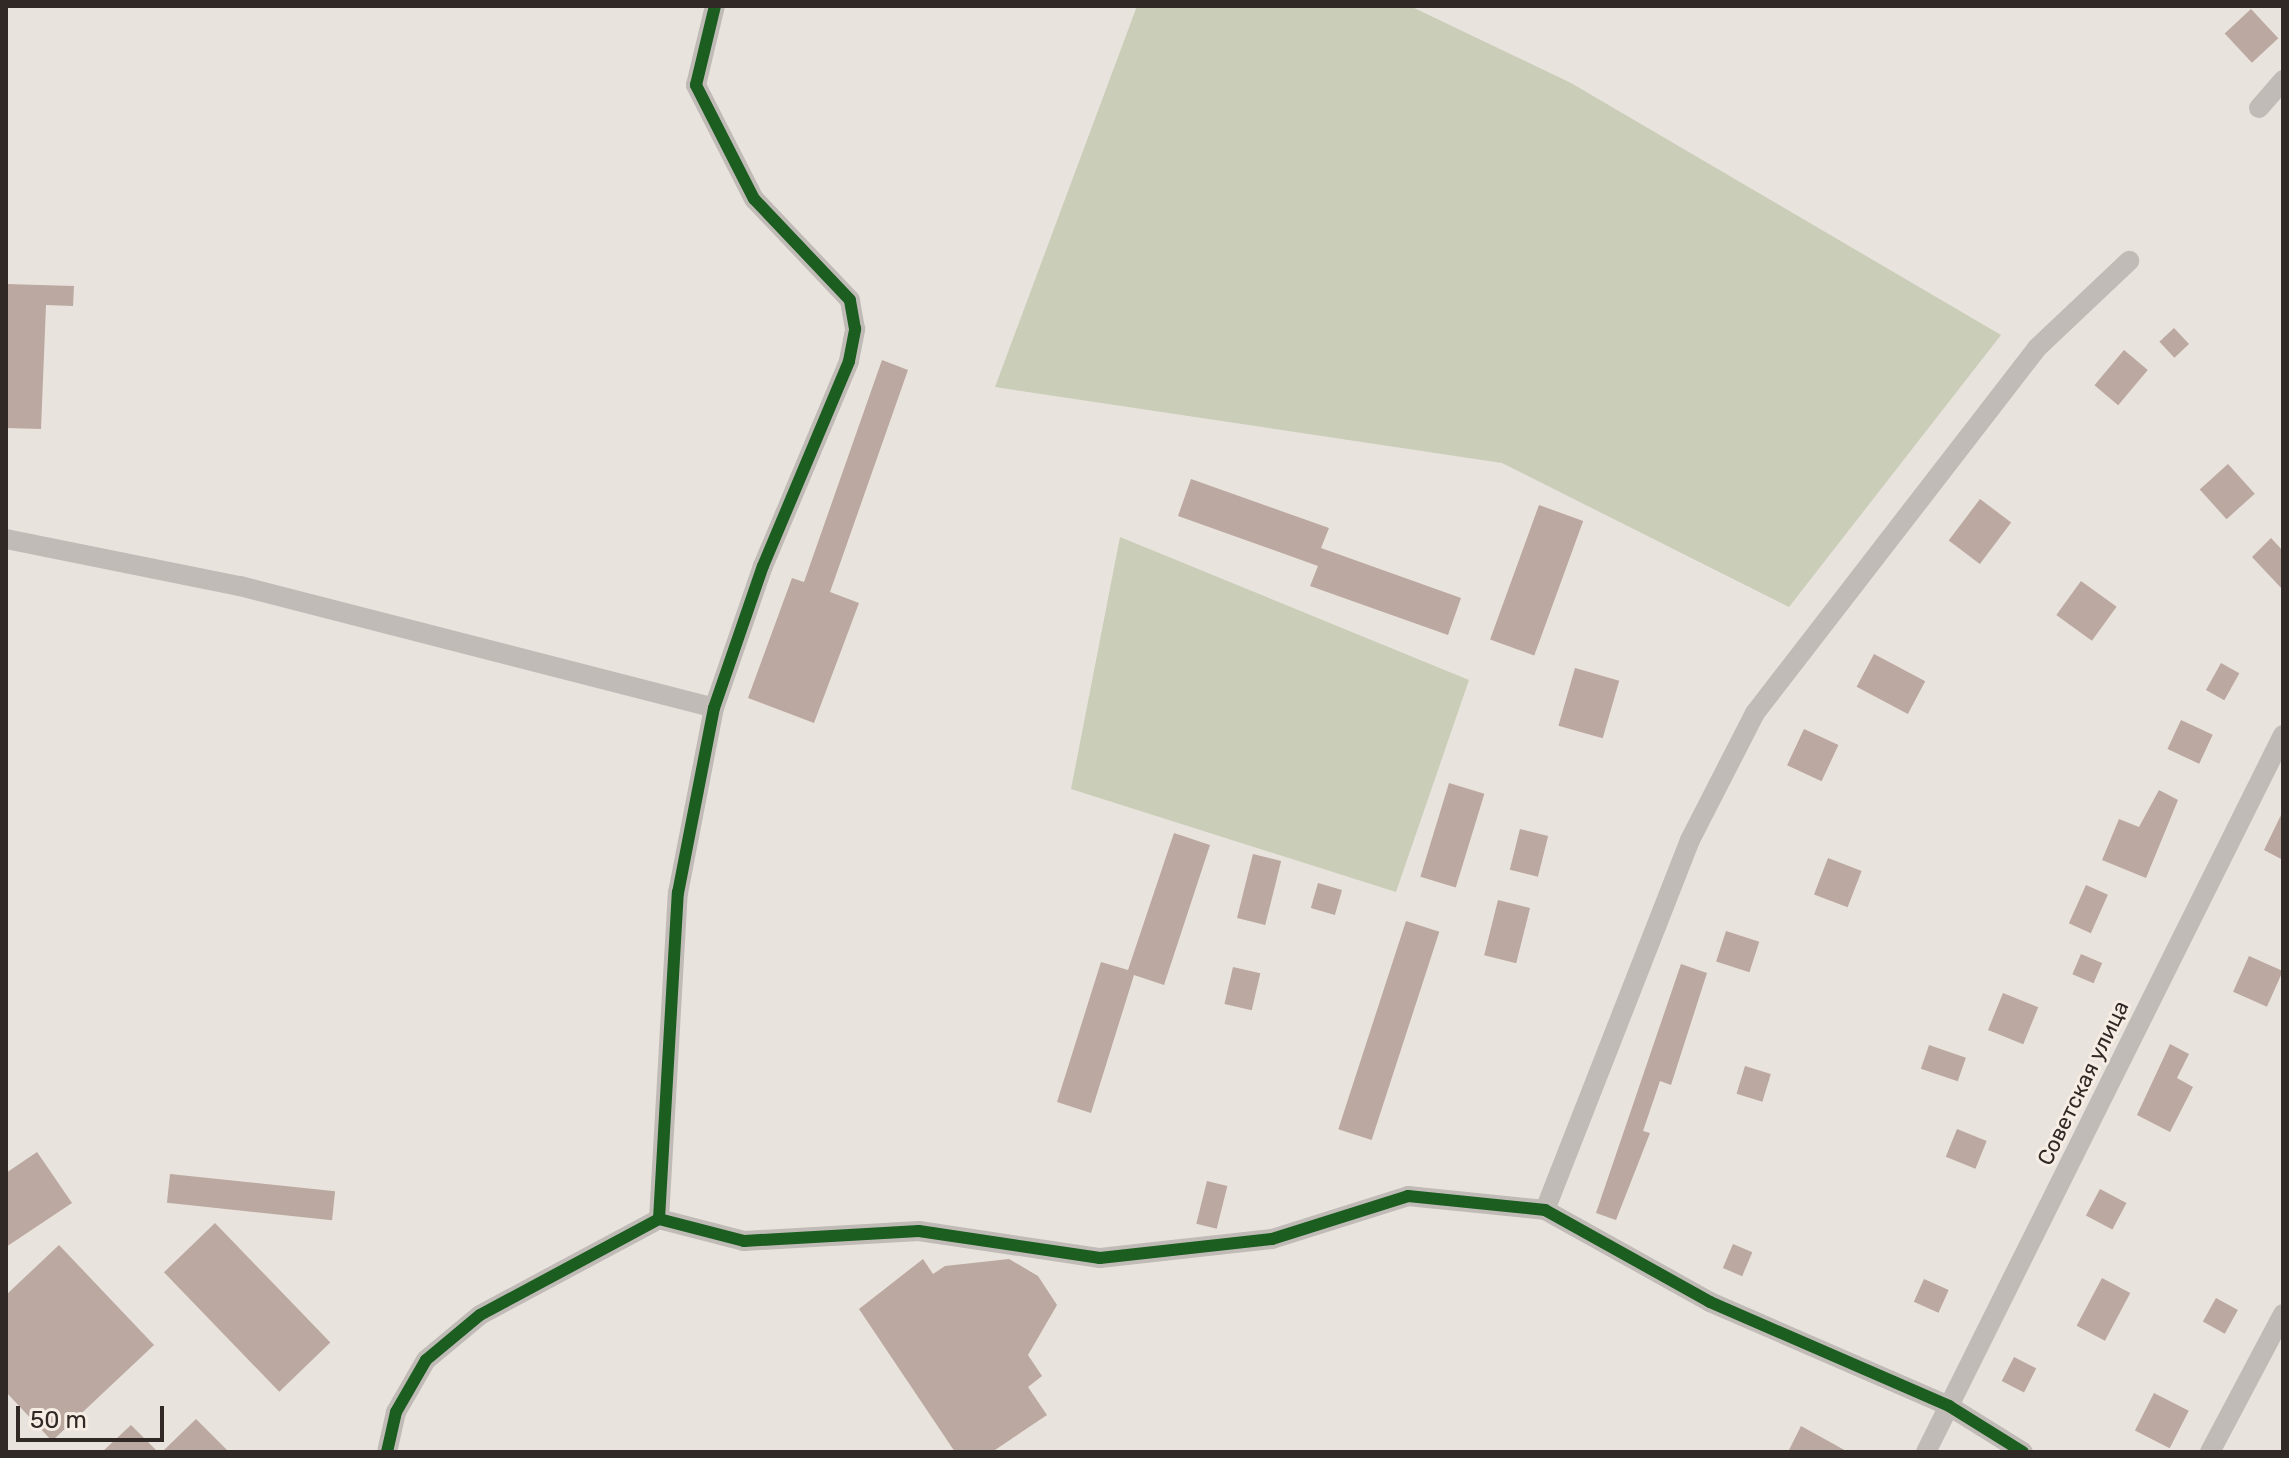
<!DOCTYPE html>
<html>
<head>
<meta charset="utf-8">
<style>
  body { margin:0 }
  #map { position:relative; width:2289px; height:1458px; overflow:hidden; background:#e9e3dd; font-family:Rubik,sans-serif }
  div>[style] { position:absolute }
  .green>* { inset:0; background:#cacdb8 }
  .building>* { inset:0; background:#bba8a0; transform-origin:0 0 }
  .street>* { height:20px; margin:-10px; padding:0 10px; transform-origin:10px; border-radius:10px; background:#c1bbb7 }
  .cycleway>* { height:12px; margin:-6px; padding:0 6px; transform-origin:6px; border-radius:6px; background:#1b5e20 }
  span { translate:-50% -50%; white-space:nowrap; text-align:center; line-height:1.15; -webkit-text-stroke:6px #f6ede4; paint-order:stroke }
  .street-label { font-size:22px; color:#312926 }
  .frame { position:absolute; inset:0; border:8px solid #312926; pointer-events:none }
  .scale { position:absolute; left:16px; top:1406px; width:148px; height:36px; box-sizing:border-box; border:4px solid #312926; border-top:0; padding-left:10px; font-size:24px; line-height:28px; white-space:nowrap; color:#312926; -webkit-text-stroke:6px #f6ede4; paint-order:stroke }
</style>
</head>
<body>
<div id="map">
  <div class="green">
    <div style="clip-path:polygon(1137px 6px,1410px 6px,1571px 83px,2001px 335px,1789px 607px,1502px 463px,995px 387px)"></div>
    <div style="clip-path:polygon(1120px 537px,1469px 680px,1396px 892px,1071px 789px)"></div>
  </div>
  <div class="building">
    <div style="left:2251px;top:9px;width:40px;height:36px;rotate:47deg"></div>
    <div style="clip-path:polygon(6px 284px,74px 286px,73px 306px,46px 305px,41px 429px,6px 428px)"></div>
    <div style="left:2174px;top:328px;width:22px;height:20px;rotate:47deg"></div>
    <div style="left:2124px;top:350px;width:31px;height:46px;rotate:40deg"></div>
    <div style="clip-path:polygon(882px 360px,908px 370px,830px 592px,859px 603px,814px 723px,748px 698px,792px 578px,804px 582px)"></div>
    <div style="left:2228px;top:464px;width:40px;height:38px;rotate:48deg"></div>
    <div style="clip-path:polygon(1191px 479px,1329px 528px,1321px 548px,1461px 598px,1448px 635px,1310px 586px,1318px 566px,1178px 516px)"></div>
    <div style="left:1980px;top:499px;width:39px;height:52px;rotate:37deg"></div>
    <div style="left:1539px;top:505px;width:47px;height:143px;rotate:20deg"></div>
    <div style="clip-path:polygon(2271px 538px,2283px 551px,2283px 590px,2252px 557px)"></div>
    <div style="left:2081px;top:581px;width:44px;height:42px;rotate:36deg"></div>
    <div style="left:1874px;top:654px;width:58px;height:37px;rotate:28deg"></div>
    <div style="left:2221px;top:663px;width:21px;height:31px;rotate:29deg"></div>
    <div style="left:1575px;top:668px;width:46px;height:60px;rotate:16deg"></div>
    <div style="left:2181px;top:720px;width:35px;height:32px;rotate:25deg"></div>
    <div style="left:1804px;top:729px;width:38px;height:40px;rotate:25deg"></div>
    <div style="left:1449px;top:783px;width:37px;height:98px;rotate:17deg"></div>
    <div style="clip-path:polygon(2159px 790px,2178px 800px,2146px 878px,2102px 860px,2119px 819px,2139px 827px)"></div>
    <div style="clip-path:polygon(2283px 811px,2283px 860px,2264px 850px)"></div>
    <div style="left:1520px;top:829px;width:29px;height:42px;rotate:14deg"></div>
    <div style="clip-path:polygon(1174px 833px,1210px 845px,1164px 985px,1134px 975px,1091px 1113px,1057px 1102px,1101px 962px,1128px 970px)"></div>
    <div style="left:1253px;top:854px;width:29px;height:66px;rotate:14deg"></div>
    <div style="left:1828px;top:858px;width:36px;height:39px;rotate:21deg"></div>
    <div style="left:1318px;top:883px;width:25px;height:26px;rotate:16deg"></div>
    <div style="left:2086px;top:885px;width:24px;height:42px;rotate:24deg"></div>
    <div style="left:1498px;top:900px;width:33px;height:57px;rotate:14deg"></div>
    <div style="left:1406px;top:921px;width:35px;height:219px;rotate:18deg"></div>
    <div style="left:1726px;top:931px;width:35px;height:32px;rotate:18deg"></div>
    <div style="left:2081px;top:954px;width:23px;height:22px;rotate:23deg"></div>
    <div style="left:2249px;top:956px;width:37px;height:39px;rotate:24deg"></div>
    <div style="clip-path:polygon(1681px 964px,1707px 973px,1671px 1085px,1660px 1081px,1643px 1131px,1650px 1133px,1616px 1220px,1596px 1213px)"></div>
    <div style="left:1233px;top:967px;width:28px;height:38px;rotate:13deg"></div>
    <div style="left:2003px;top:993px;width:38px;height:40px;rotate:22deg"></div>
    <div style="clip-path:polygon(2170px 1044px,2189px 1054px,2177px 1078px,2193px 1087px,2170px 1132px,2137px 1115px)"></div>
    <div style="left:1929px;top:1045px;width:39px;height:25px;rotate:19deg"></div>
    <div style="left:1745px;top:1066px;width:27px;height:29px;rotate:17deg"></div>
    <div style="left:1957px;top:1129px;width:32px;height:30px;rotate:22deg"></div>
    <div style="clip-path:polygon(37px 1152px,72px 1203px,6px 1247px,6px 1173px)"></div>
    <div style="left:170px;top:1174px;width:166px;height:29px;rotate:6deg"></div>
    <div style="left:1207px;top:1181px;width:21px;height:44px;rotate:14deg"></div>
    <div style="left:2100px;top:1189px;width:30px;height:30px;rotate:28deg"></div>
    <div style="left:215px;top:1223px;width:166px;height:71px;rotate:46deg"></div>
    <div style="left:1733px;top:1244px;width:21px;height:26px;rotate:23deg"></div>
    <div style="clip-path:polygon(59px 1245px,154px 1345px,52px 1441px,6px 1392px,6px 1295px)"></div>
    <div style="clip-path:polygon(923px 1259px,933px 1274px,945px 1266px,1009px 1259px,1038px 1276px,1057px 1305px,1028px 1355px,1042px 1376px,1028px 1387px,1047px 1415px,992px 1452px,955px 1452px,859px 1309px)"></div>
    <div style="left:2102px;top:1278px;width:32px;height:54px;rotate:28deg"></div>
    <div style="left:1924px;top:1279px;width:27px;height:25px;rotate:24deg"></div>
    <div style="left:2216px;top:1298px;width:25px;height:27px;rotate:29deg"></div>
    <div style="left:2014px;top:1357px;width:25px;height:27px;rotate:27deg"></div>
    <div style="left:2154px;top:1393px;width:39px;height:42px;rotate:27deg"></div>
    <div style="clip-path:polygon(196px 1419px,229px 1452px,162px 1452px)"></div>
    <div style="clip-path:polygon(131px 1425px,158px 1452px,102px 1452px)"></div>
    <div style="clip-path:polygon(1801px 1426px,1848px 1452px,1788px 1452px)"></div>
  </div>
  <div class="street">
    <div style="left:2259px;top:108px;width:37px;rotate:-49deg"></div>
    <div style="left:6px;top:539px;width:239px;rotate:11.4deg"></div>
    <div style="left:240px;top:586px;width:489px;rotate:14.4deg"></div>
    <div style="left:1545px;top:1210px;width:397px;rotate:-68.6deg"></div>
    <div style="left:1690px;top:840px;width:143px;rotate:-62.9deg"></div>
    <div style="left:1755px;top:713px;width:461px;rotate:-52.3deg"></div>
    <div style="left:2037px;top:348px;width:127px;rotate:-43.4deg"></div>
    <div style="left:659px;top:1219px;width:327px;rotate:-86.7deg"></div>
    <div style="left:678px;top:893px;width:188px;rotate:-79deg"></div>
    <div style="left:714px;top:708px;width:150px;rotate:-71deg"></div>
    <div style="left:763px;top:566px;width:222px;rotate:-67.2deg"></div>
    <div style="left:849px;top:361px;width:33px;rotate:-79deg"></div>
    <div style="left:855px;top:329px;width:29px;rotate:-100deg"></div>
    <div style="left:850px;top:300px;width:139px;rotate:-133.5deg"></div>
    <div style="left:754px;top:199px;width:128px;rotate:-117deg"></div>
    <div style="left:696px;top:85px;width:81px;rotate:-76.5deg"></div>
    <div style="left:387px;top:1452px;width:41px;rotate:-77.3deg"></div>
    <div style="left:396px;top:1412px;width:60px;rotate:-60deg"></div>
    <div style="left:426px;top:1360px;width:70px;rotate:-39.8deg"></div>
    <div style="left:480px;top:1315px;width:203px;rotate:-28.2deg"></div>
    <div style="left:659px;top:1219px;width:88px;rotate:14.5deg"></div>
    <div style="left:744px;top:1241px;width:175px;rotate:-3.3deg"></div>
    <div style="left:919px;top:1231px;width:183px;rotate:8.5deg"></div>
    <div style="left:1100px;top:1258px;width:173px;rotate:-6.3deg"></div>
    <div style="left:1272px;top:1239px;width:143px;rotate:-17.5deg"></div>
    <div style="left:1408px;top:1196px;width:138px;rotate:5.8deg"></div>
    <div style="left:1545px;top:1210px;width:189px;rotate:29.1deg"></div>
    <div style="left:1710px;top:1302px;width:261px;rotate:23.5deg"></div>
    <div style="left:1949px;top:1406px;width:87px;rotate:31.9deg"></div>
    <div style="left:1926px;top:1452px;width:801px;rotate:-63.53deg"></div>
    <div style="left:2210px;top:1452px;width:156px;rotate:-62.1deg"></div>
  </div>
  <div class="cycleway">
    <div style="left:659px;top:1219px;width:327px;rotate:-86.7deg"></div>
    <div style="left:678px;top:893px;width:188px;rotate:-79deg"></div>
    <div style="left:714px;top:708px;width:150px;rotate:-71deg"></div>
    <div style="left:763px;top:566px;width:222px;rotate:-67.2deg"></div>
    <div style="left:849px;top:361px;width:33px;rotate:-79deg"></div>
    <div style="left:855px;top:329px;width:29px;rotate:-100deg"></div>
    <div style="left:850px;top:300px;width:139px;rotate:-133.5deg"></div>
    <div style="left:754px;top:199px;width:128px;rotate:-117deg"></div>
    <div style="left:696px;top:85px;width:81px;rotate:-76.5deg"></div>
    <div style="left:387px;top:1452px;width:41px;rotate:-77.3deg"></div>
    <div style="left:396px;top:1412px;width:60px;rotate:-60deg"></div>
    <div style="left:426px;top:1360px;width:70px;rotate:-39.8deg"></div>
    <div style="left:480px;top:1315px;width:203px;rotate:-28.2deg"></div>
    <div style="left:659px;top:1219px;width:88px;rotate:14.5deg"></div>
    <div style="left:744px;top:1241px;width:175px;rotate:-3.3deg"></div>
    <div style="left:919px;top:1231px;width:183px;rotate:8.5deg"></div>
    <div style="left:1100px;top:1258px;width:173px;rotate:-6.3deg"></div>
    <div style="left:1272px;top:1239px;width:143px;rotate:-17.5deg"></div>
    <div style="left:1408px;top:1196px;width:138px;rotate:5.8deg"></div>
    <div style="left:1545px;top:1210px;width:189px;rotate:29.1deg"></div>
    <div style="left:1710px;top:1302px;width:261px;rotate:23.5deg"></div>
    <div style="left:1949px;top:1406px;width:87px;rotate:31.9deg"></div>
  </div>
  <div class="street-label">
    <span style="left:2083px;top:1083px;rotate:-64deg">Советская улица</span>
  </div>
  <div class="frame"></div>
  <div class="scale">50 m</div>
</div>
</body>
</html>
